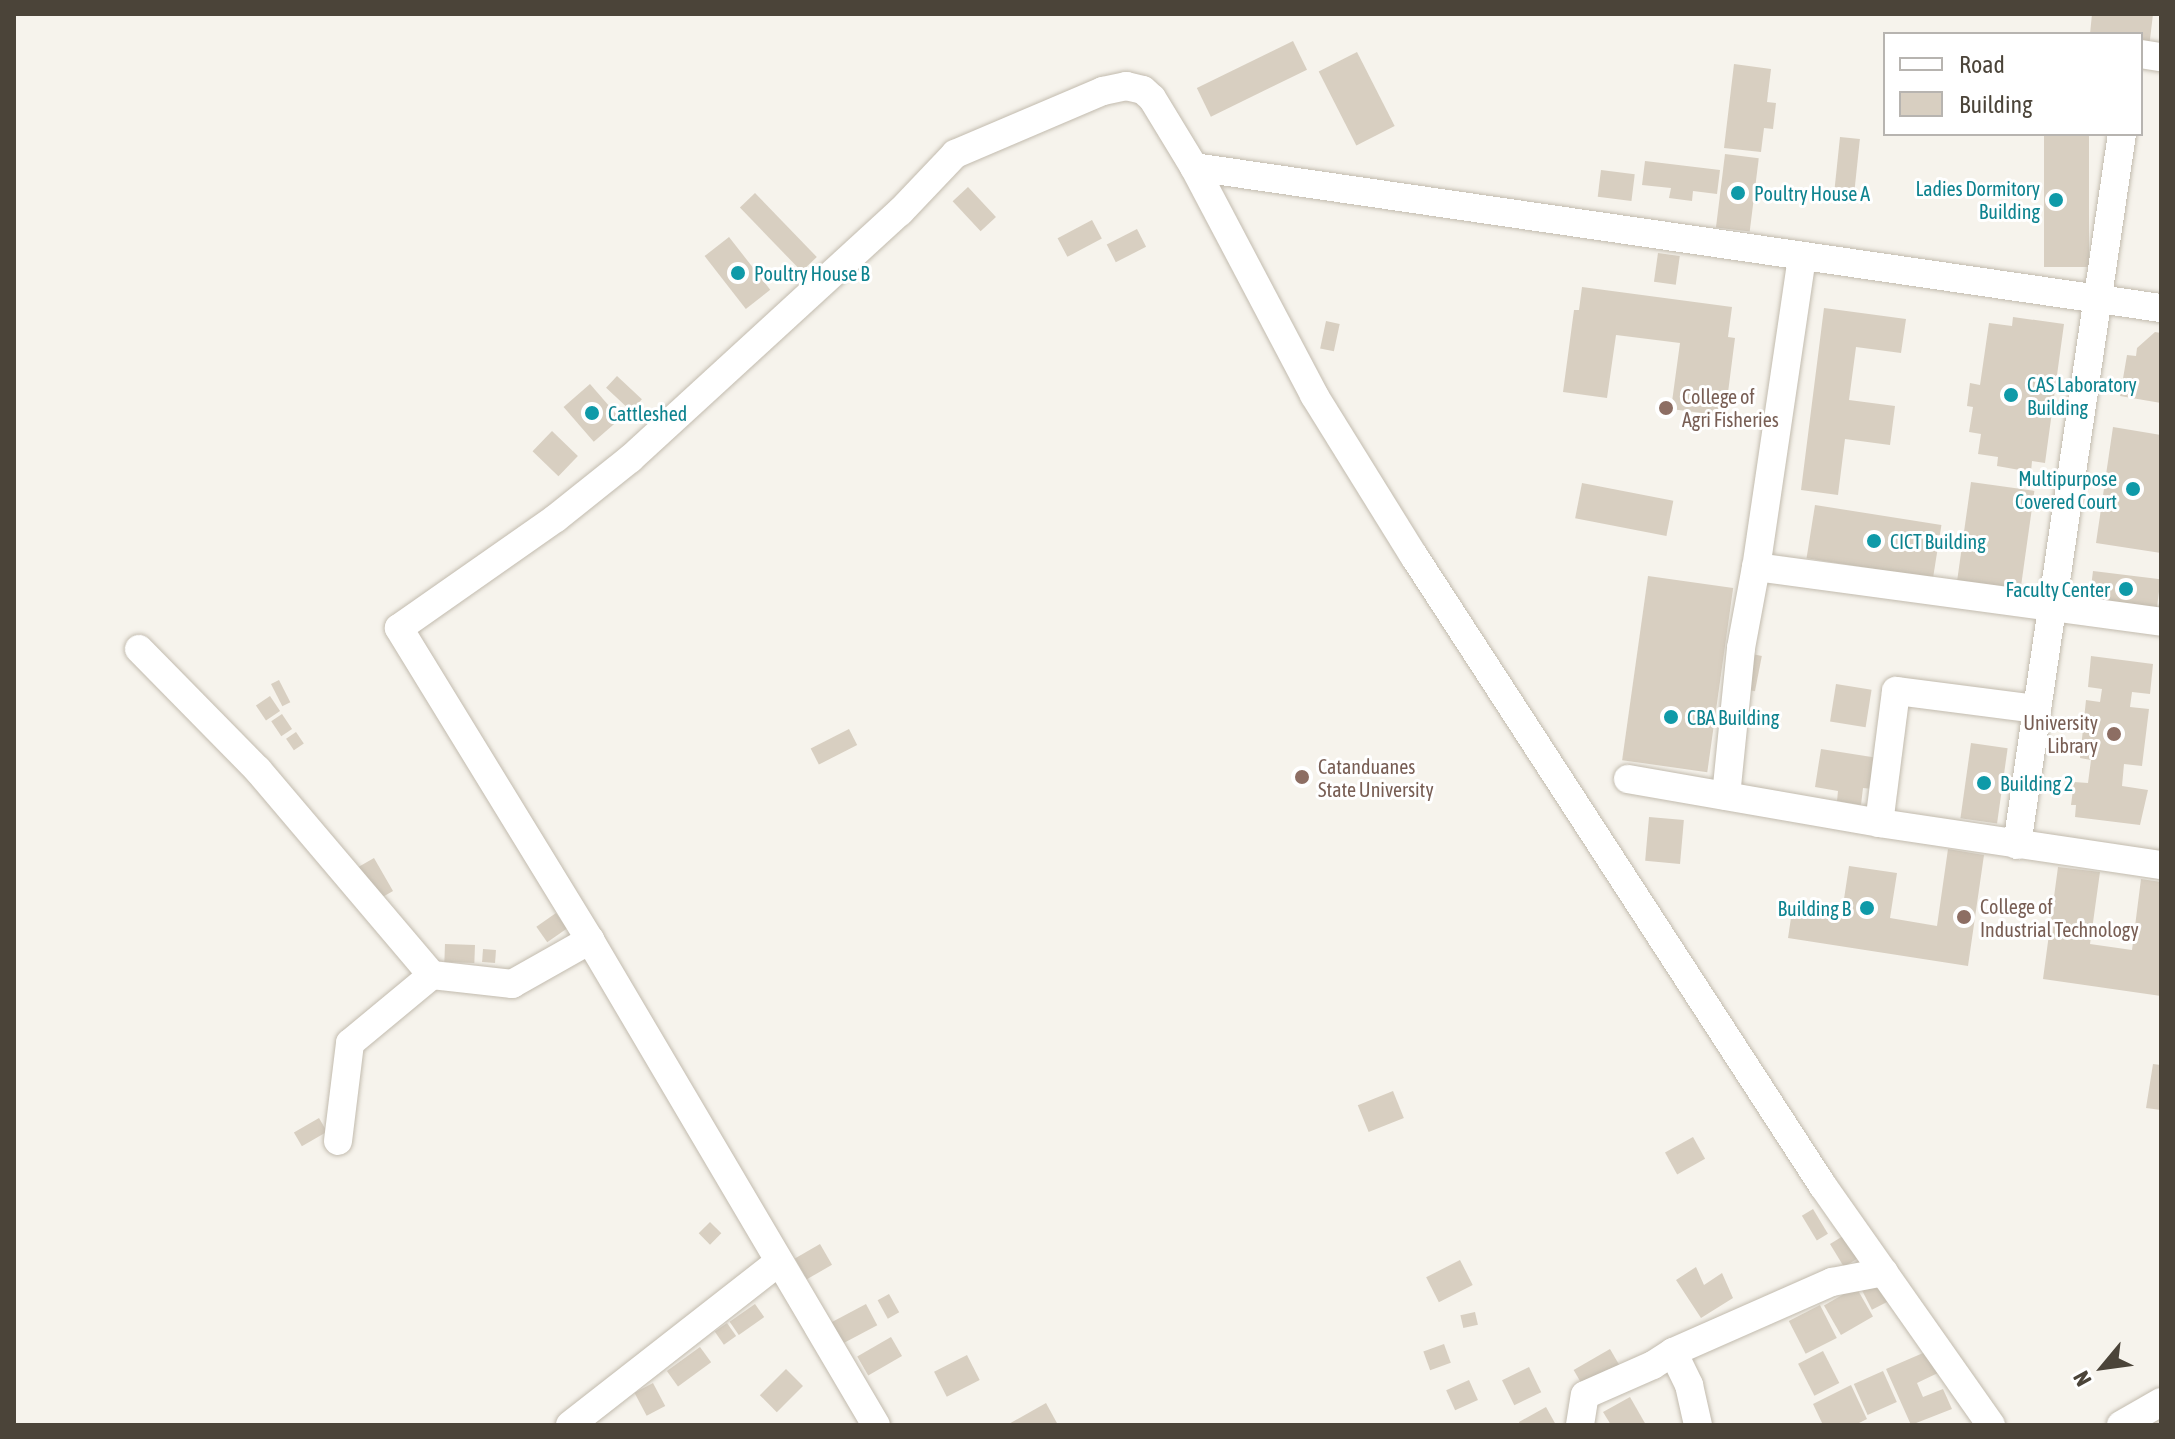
<!DOCTYPE html>
<html>
<head>
<meta charset="utf-8">
<style>
  body { margin:0 }
  #map { position:relative; width:2175px; height:1439px; overflow:hidden; background:#f6f3ec; font-family:"Asap Condensed",sans-serif }
  div>[style] { position:absolute }
  .building>* { inset:0; background:#d8cfc1; transform-origin:0 0 }
  .roads { filter:drop-shadow(0 0 2px #c2bbae) drop-shadow(0 0 2px #c2bbae) }
  .minor>* { height:28px; margin:-14px; padding:0 14px; transform-origin:14px; border-radius:14px; background:#fff }
  .dots>* { width:22px; height:22px; translate:-50% -50%; box-sizing:border-box; border:4px solid #fff; border-radius:50% }
  span { translate:-50% -50%; white-space:nowrap; text-align:center; line-height:1.15; -webkit-text-stroke:6px #fff; paint-order:stroke }
  .culture-label { font-size:20px; color:#0d838f }
  .right { translate:-100% -50%; text-align:right }
  .left { translate:0 -50%; text-align:left }
  .education-label { font-size:20px; color:#785e54 }
  .frame { position:absolute; inset:0; border:16px solid #4b4439; pointer-events:none }
  .legend { position:absolute; left:1883px; top:32px; width:260px; height:104px; box-sizing:border-box; background:#fff; border:2px solid #b7b4b0; margin:0; padding:10px 14px; list-style:none; font-size:24px; color:#4b4439 }
  .legend li { display:flex; align-items:center; gap:16px; height:40px }
  .legend b { width:40px; border:2px solid #b7b4b0 }
  .north { position:absolute; left:2063px; top:1327px; width:80px; height:80px; -webkit-text-stroke:6px #fff; paint-order:stroke; rotate:241deg; font-size:22px; font-weight:700; line-height:32px; text-align:center; color:#4b4439 }
  .north::after { content:''; display:block; margin:auto; width:28px; height:36px; background:#4b4439; clip-path:polygon(50% 0,100% 100%,50% 72%,0 100%) }
</style>
</head>
<body>
<div id="map">
  <div class="building">
    <div style="clip-path:polygon(2092px 14px,2153px 14px,2149px 48px,2141px 47px,2141px 34px,2090px 34px)"></div>
    <div style="left:1293px;top:41px;width:32px;height:107px;rotate:64deg"></div>
    <div style="left:1357px;top:52px;width:83px;height:43px;rotate:63deg"></div>
    <div style="clip-path:polygon(1734px 64px,1771px 69px,1767px 102px,1776px 103px,1773px 129px,1764px 128px,1761px 152px,1724px 148px)"></div>
    <div style="left:2044px;top:134px;width:45px;height:133px"></div>
    <div style="left:1840px;top:137px;width:20px;height:55px;rotate:6deg"></div>
    <div style="left:1725px;top:154px;width:34px;height:74px;rotate:7deg"></div>
    <div style="clip-path:polygon(1645px 161px,1720px 170px,1717px 194px,1693px 191px,1692px 201px,1669px 198px,1671px 188px,1642px 185px)"></div>
    <div style="left:1601px;top:170px;width:34px;height:27px;rotate:7deg"></div>
    <div style="left:968px;top:187px;width:41px;height:21px;rotate:47deg"></div>
    <div style="left:755px;top:193px;width:89px;height:21px;rotate:46deg"></div>
    <div style="left:1092px;top:220px;width:21px;height:39px;rotate:62deg"></div>
    <div style="left:1137px;top:229px;width:20px;height:34px;rotate:63deg"></div>
    <div style="left:729px;top:237px;width:67px;height:31px;rotate:52deg"></div>
    <div style="left:1658px;top:253px;width:22px;height:29px;rotate:8deg"></div>
    <div style="clip-path:polygon(1582px 287px,1732px 307px,1728px 337px,1735px 338px,1725px 416px,1671px 409px,1680px 343px,1616px 335px,1607px 398px,1563px 392px,1574px 310px,1579px 310px)"></div>
    <div style="clip-path:polygon(1824px 308px,1906px 319px,1901px 353px,1856px 347px,1849px 400px,1895px 406px,1890px 445px,1845px 439px,1838px 495px,1801px 490px)"></div>
    <div style="clip-path:polygon(2013px 317px,2064px 324px,2045px 463px,2032px 461px,2031px 472px,1997px 466px,1998px 457px,1978px 454px,1981px 434px,1969px 432px,1973px 407px,1967px 406px,1970px 383px,1980px 385px,1989px 323px,2012px 326px)"></div>
    <div style="left:1326px;top:321px;width:14px;height:28px;rotate:12deg"></div>
    <div style="clip-path:polygon(2155px 332px,2161px 333px,2161px 403px,2120px 396px,2127px 355px,2136px 356px,2137px 348px)"></div>
    <div style="left:617px;top:376px;width:34px;height:16px;rotate:43deg"></div>
    <div style="left:590px;top:384px;width:46px;height:35px;rotate:49deg"></div>
    <div style="clip-path:polygon(2113px 427px,2161px 435px,2161px 553px,2096px 543px)"></div>
    <div style="left:552px;top:431px;width:36px;height:28px;rotate:44deg"></div>
    <div style="left:1971px;top:482px;width:64px;height:101px;rotate:8deg"></div>
    <div style="left:1582px;top:483px;width:93px;height:36px;rotate:11deg"></div>
    <div style="left:1815px;top:505px;width:128px;height:54px;rotate:9deg"></div>
    <div style="left:2093px;top:571px;width:68px;height:29px;rotate:7deg"></div>
    <div style="left:1648px;top:576px;width:86px;height:186px;rotate:8deg"></div>
    <div style="left:1752px;top:654px;width:10px;height:36px;rotate:11deg"></div>
    <div style="clip-path:polygon(2091px 656px,2153px 664px,2150px 694px,2132px 692px,2130px 707px,2149px 709px,2142px 766px,2124px 764px,2122px 786px,2148px 790px,2140px 825px,2075px 817px,2076px 805px,2071px 805px,2074px 782px,2088px 783px,2091px 760px,2080px 758px,2086px 700px,2100px 702px,2102px 689px,2088px 687px)"></div>
    <div style="left:279px;top:680px;width:25px;height:9px;rotate:63deg"></div>
    <div style="left:1836px;top:684px;width:36px;height:38px;rotate:9deg"></div>
    <div style="left:270px;top:696px;width:18px;height:17px;rotate:56deg"></div>
    <div style="left:282px;top:714px;width:18px;height:13px;rotate:56deg"></div>
    <div style="left:849px;top:729px;width:18px;height:43px;rotate:63deg"></div>
    <div style="left:296px;top:732px;width:14px;height:12px;rotate:56deg"></div>
    <div style="left:1971px;top:743px;width:37px;height:76px;rotate:8deg"></div>
    <div style="clip-path:polygon(1821px 749px,1878px 758px,1873px 789px,1863px 788px,1861px 805px,1837px 801px,1838px 791px,1815px 787px)"></div>
    <div style="left:1649px;top:817px;width:35px;height:44px;rotate:5deg"></div>
    <div style="clip-path:polygon(1948px 849px,1984px 855px,1968px 966px,1788px 938px,1793px 904px,1842px 912px,1849px 866px,1897px 873px,1890px 918px,1937px 926px)"></div>
    <div style="left:374px;top:858px;width:38px;height:18px;rotate:60deg"></div>
    <div style="clip-path:polygon(2058px 867px,2100px 872px,2090px 944px,2132px 950px,2141px 879px,2161px 882px,2161px 996px,2043px 979px)"></div>
    <div style="left:556px;top:913px;width:19px;height:24px;rotate:55deg"></div>
    <div style="left:445px;top:944px;width:30px;height:18px;rotate:2deg"></div>
    <div style="left:483px;top:949px;width:13px;height:13px;rotate:4deg"></div>
    <div style="clip-path:polygon(2153px 1064px,2161px 1065px,2161px 1110px,2146px 1108px)"></div>
    <div style="left:1393px;top:1091px;width:29px;height:38px;rotate:68deg"></div>
    <div style="left:319px;top:1118px;width:16px;height:29px;rotate:60deg"></div>
    <div style="left:1693px;top:1137px;width:25px;height:32px;rotate:61deg"></div>
    <div style="left:1813px;top:1209px;width:29px;height:13px;rotate:59deg"></div>
    <div style="left:710px;top:1222px;width:16px;height:16px;rotate:45deg"></div>
    <div style="clip-path:polygon(1843px 1236px,1863px 1255px,1844px 1267px,1830px 1244px)"></div>
    <div style="left:820px;top:1244px;width:24px;height:29px;rotate:60deg"></div>
    <div style="left:1460px;top:1260px;width:28px;height:38px;rotate:63deg"></div>
    <div style="clip-path:polygon(1696px 1267px,1704px 1285px,1722px 1273px,1733px 1298px,1701px 1318px,1676px 1280px)"></div>
    <div style="left:1878px;top:1282px;width:22px;height:18px;rotate:63deg"></div>
    <div style="left:1856px;top:1287px;width:34px;height:37px;rotate:60deg"></div>
    <div style="left:889px;top:1294px;width:21px;height:13px;rotate:61deg"></div>
    <div style="left:755px;top:1304px;width:16px;height:31px;rotate:55deg"></div>
    <div style="left:866px;top:1304px;width:24px;height:39px;rotate:62deg"></div>
    <div style="left:1820px;top:1305px;width:37px;height:35px;rotate:63deg"></div>
    <div style="left:1475px;top:1312px;width:13px;height:15px;rotate:77deg"></div>
    <div style="left:727px;top:1323px;width:16px;height:15px;rotate:55deg"></div>
    <div style="left:891px;top:1337px;width:22px;height:39px;rotate:60deg"></div>
    <div style="left:1444px;top:1344px;width:20px;height:22px;rotate:70deg"></div>
    <div style="left:700px;top:1347px;width:19px;height:41px;rotate:54deg"></div>
    <div style="left:1610px;top:1349px;width:20px;height:42px;rotate:60deg"></div>
    <div style="clip-path:polygon(1930px 1350px,1940px 1372px,1917px 1383px,1923px 1397px,1943px 1389px,1952px 1409px,1911px 1425px,1886px 1369px)"></div>
    <div style="left:1823px;top:1351px;width:36px;height:28px;rotate:63deg"></div>
    <div style="left:967px;top:1355px;width:28px;height:37px;rotate:63deg"></div>
    <div style="left:1529px;top:1367px;width:28px;height:30px;rotate:64deg"></div>
    <div style="left:786px;top:1369px;width:24px;height:37px;rotate:45deg"></div>
    <div style="left:1883px;top:1371px;width:34px;height:32px;rotate:66deg"></div>
    <div style="left:1469px;top:1380px;width:22px;height:25px;rotate:66deg"></div>
    <div style="left:653px;top:1383px;width:26px;height:21px;rotate:62deg"></div>
    <div style="clip-path:polygon(1851px 1385px,1867px 1419px,1855px 1425px,1823px 1425px,1813px 1404px)"></div>
    <div style="clip-path:polygon(1630px 1397px,1646px 1425px,1611px 1425px,1603px 1412px)"></div>
    <div style="clip-path:polygon(1046px 1403px,1058px 1425px,1007px 1425px)"></div>
    <div style="clip-path:polygon(1546px 1407px,1556px 1425px,1520px 1425px,1519px 1422px)"></div>
  </div>
  <div class="roads">
    <div class="minor">
      <div style="left:2141px;top:54px;width:20px;rotate:9deg"></div>
      <div style="left:1194px;top:167px;width:977px;rotate:8.3deg"></div>
      <div style="left:1802px;top:257px;width:313px;rotate:98.4deg"></div>
      <div style="left:1756px;top:567px;width:409px;rotate:7.7deg"></div>
      <div style="left:139px;top:649px;width:170px;rotate:45.5deg"></div>
      <div style="left:258px;top:770px;width:269px;rotate:49.7deg"></div>
      <div style="left:2037px;top:709px;width:142px;rotate:-172.7deg"></div>
      <div style="left:1896px;top:691px;width:133px;rotate:97.3deg"></div>
      <div style="left:1879px;top:823px;width:285px;rotate:8.5deg"></div>
      <div style="left:1628px;top:779px;width:255px;rotate:9.9deg"></div>
      <div style="left:1726px;top:796px;width:149px;rotate:-84.2deg"></div>
      <div style="left:1741px;top:648px;width:82px;rotate:-79.5deg"></div>
      <div style="left:2017px;top:845px;width:719px;rotate:-81.6deg"></div>
      <div style="left:338px;top:1141px;width:99px;rotate:-83deg"></div>
      <div style="left:350px;top:1043px;width:107px;rotate:-39.7deg"></div>
      <div style="left:432px;top:975px;width:81px;rotate:6.4deg"></div>
      <div style="left:512px;top:984px;width:90px;rotate:-29.4deg"></div>
      <div style="left:1673px;top:1352px;width:37px;rotate:64deg"></div>
      <div style="left:1689px;top:1385px;width:41px;rotate:77.3deg"></div>
      <div style="left:570px;top:1425px;width:265px;rotate:-38deg"></div>
      <div style="left:876px;top:1425px;width:563px;rotate:-120.53deg"></div>
      <div style="left:590px;top:940px;width:366px;rotate:-121.5deg"></div>
      <div style="left:399px;top:628px;width:192px;rotate:-35deg"></div>
      <div style="left:556px;top:518px;width:95px;rotate:-38.6deg"></div>
      <div style="left:630px;top:459px;width:366px;rotate:-42.5deg"></div>
      <div style="left:900px;top:212px;width:80px;rotate:-46.5deg"></div>
      <div style="left:955px;top:154px;width:161px;rotate:-23.1deg"></div>
      <div style="left:1103px;top:91px;width:24px;rotate:-12deg"></div>
      <div style="left:1126px;top:86px;width:17px;rotate:13deg"></div>
      <div style="left:1143px;top:90px;width:12px;rotate:42deg"></div>
      <div style="left:1152px;top:98px;width:81px;rotate:58.7deg"></div>
      <div style="left:1194px;top:167px;width:258px;rotate:62.2deg"></div>
      <div style="left:1314px;top:395px;width:190px;rotate:58.2deg"></div>
      <div style="left:1414px;top:556px;width:751px;rotate:57.01deg"></div>
      <div style="left:1823px;top:1186px;width:292px;rotate:54.9deg"></div>
      <div style="left:1580px;top:1425px;width:30px;rotate:-81deg"></div>
      <div style="left:1585px;top:1395px;width:74px;rotate:-23.8deg"></div>
      <div style="left:1653px;top:1365px;width:24px;rotate:-33deg"></div>
      <div style="left:1673px;top:1352px;width:174px;rotate:-23.8deg"></div>
      <div style="left:1832px;top:1282px;width:53px;rotate:-10.9deg"></div>
      <div style="left:2121px;top:1425px;width:46px;rotate:-29.9deg"></div>
    </div>
  </div>
  <div class="dots">
    <div style="left:1738px;top:193px;background:#0f9aa8"></div>
    <div style="left:2056px;top:200px;background:#0f9aa8"></div>
    <div style="left:738px;top:273px;background:#0f9aa8"></div>
    <div style="left:2011px;top:395px;background:#0f9aa8"></div>
    <div style="left:1666px;top:408px;background:#8d6e63"></div>
    <div style="left:592px;top:413px;background:#0f9aa8"></div>
    <div style="left:2133px;top:489px;background:#0f9aa8"></div>
    <div style="left:1874px;top:541px;background:#0f9aa8"></div>
    <div style="left:2126px;top:589px;background:#0f9aa8"></div>
    <div style="left:1671px;top:717px;background:#0f9aa8"></div>
    <div style="left:2114px;top:734px;background:#8d6e63"></div>
    <div style="left:1302px;top:777px;background:#8d6e63"></div>
    <div style="left:1984px;top:783px;background:#0f9aa8"></div>
    <div style="left:1867px;top:908px;background:#0f9aa8"></div>
    <div style="left:1964px;top:917px;background:#8d6e63"></div>
  </div>
  <div class="culture-label">
    <span class="right" style="left:2040px;top:200px">Ladies Dormitory<br>Building</span>
    <span class="left" style="left:1754px;top:193px">Poultry House A</span>
    <span class="left" style="left:754px;top:273px">Poultry House B</span>
    <span class="left" style="left:2027px;top:396px">CAS Laboratory<br>Building</span>
    <span class="left" style="left:608px;top:413px">Cattleshed</span>
    <span class="right" style="left:2117px;top:490px">Multipurpose<br>Covered Court</span>
    <span class="left" style="left:1890px;top:541px">CICT Building</span>
    <span class="right" style="left:2110px;top:589px">Faculty Center</span>
    <span class="left" style="left:1687px;top:717px">CBA Building</span>
    <span class="left" style="left:2000px;top:783px">Building 2</span>
    <span class="right" style="left:1851px;top:908px">Building B</span>
  </div>
  <div class="education-label">
    <span class="left" style="left:1682px;top:408px">College of<br>Agri Fisheries</span>
    <span class="right" style="left:2098px;top:734px">University<br>Library</span>
    <span class="left" style="left:1318px;top:778px">Catanduanes<br>State University</span>
    <span class="left" style="left:1980px;top:918px">College of<br>Industrial Technology</span>
  </div>
  <div class="frame"></div>
  <ul class="legend">
  <li><b style="height:10px;background:#fff"></b>Road</li>
  <li><b style="height:22px;background:#d8cfc1"></b>Building</li>
  </ul>
  <div class="north">N</div>
</div>
</body>
</html>
